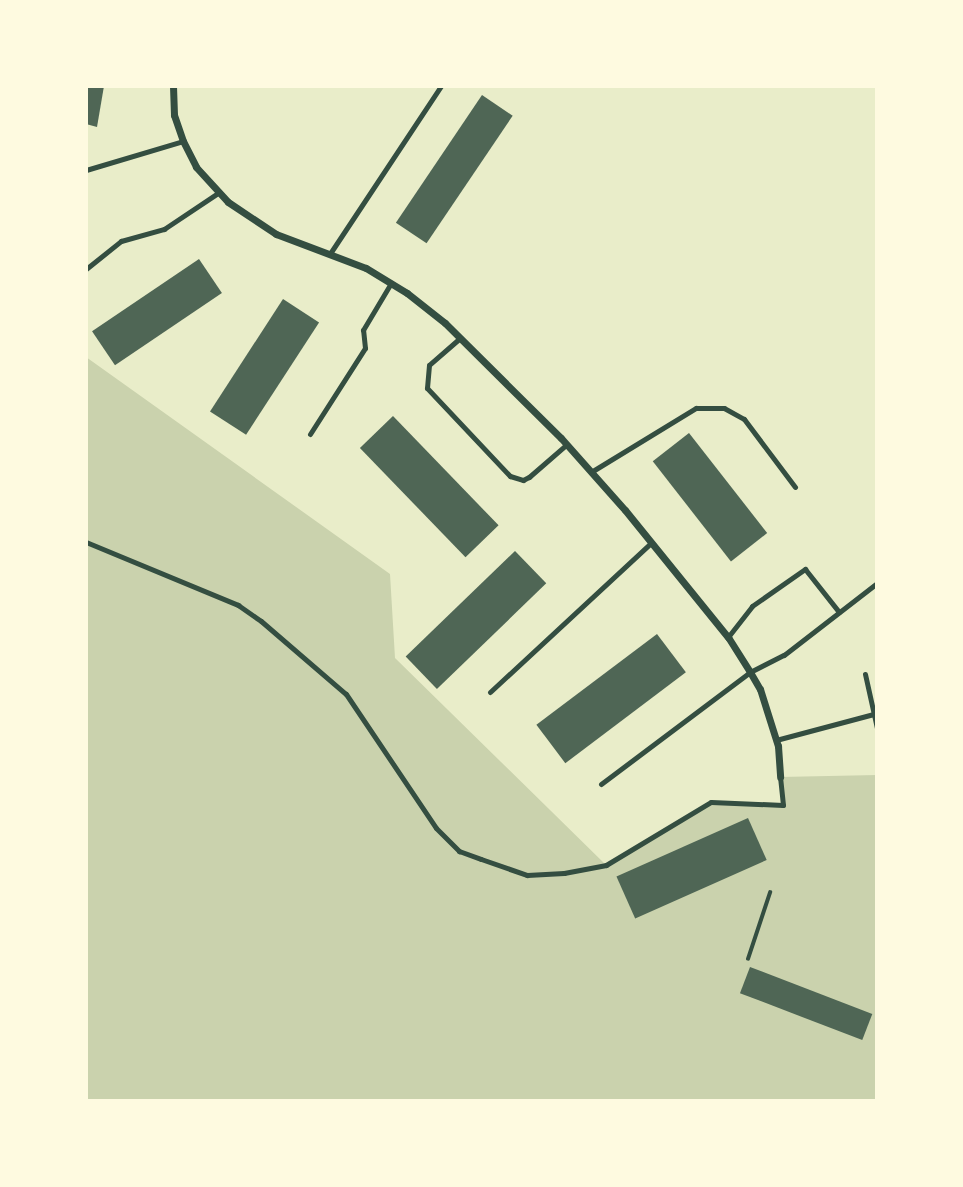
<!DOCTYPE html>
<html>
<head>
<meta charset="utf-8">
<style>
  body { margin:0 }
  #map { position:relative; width:963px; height:1187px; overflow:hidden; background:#e9edc9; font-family:Merriweather,serif }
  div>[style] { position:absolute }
  .green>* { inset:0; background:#cad2ad }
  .building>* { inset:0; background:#4f6655; transform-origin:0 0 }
  .path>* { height:3.5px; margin:-1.75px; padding:0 1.75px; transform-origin:1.75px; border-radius:1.75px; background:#344e41 }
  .service>* { height:5px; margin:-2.5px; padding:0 2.5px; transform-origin:2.5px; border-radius:2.5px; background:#344e41 }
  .minor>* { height:7px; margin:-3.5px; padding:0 3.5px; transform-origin:3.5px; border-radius:3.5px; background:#344e41 }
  span { translate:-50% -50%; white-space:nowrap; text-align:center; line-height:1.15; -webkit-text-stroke:7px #fefae0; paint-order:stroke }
  .frame { position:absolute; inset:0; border:88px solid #fefae0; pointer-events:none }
</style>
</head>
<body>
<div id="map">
  <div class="green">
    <div style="clip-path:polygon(86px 357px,390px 574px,395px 658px,606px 865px,711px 802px,783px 805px,780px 777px,877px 775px,877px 1101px,86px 1101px)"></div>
  </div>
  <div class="building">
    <div style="clip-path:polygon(86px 86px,104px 86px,97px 127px,86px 124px)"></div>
    <div style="left:482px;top:95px;width:37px;height:154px;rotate:34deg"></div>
    <div style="left:199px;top:259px;width:41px;height:129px;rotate:56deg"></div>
    <div style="left:283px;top:299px;width:43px;height:134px;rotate:33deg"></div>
    <div style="left:393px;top:416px;width:152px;height:46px;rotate:46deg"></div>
    <div style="left:689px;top:433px;width:127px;height:46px;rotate:52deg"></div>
    <div style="left:515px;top:551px;width:45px;height:152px;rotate:46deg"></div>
    <div style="left:657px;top:634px;width:48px;height:151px;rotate:53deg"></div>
    <div style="left:748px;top:818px;width:46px;height:144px;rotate:66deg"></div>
    <div style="left:750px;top:967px;width:131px;height:28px;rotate:21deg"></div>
  </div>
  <div class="path">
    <div style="left:748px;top:959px;width:70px;rotate:-71.6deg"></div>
  </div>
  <div class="service">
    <div style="left:86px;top:170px;width:101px;rotate:-16.6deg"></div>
    <div style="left:331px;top:252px;width:199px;rotate:-56.5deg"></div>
    <div style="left:86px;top:269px;width:45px;rotate:-38.7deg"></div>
    <div style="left:121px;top:241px;width:45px;rotate:-15.6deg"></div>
    <div style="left:164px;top:229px;width:65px;rotate:-33.7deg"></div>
    <div style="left:460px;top:338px;width:41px;rotate:138.9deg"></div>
    <div style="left:429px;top:365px;width:23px;rotate:95deg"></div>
    <div style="left:427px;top:388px;width:121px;rotate:46.7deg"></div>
    <div style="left:510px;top:476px;width:14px;rotate:17deg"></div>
    <div style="left:523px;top:480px;width:7px;rotate:-27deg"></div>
    <div style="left:529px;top:477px;width:49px;rotate:-40.9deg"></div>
    <div style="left:310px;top:434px;width:102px;rotate:-57.4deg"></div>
    <div style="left:365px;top:348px;width:18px;rotate:-96deg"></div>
    <div style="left:363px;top:330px;width:55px;rotate:-59.2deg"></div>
    <div style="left:591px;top:472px;width:123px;rotate:-31.4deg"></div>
    <div style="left:696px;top:408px;width:28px"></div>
    <div style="left:724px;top:408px;width:23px;rotate:29deg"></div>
    <div style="left:744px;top:419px;width:85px;rotate:53.1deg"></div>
    <div style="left:86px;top:542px;width:165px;rotate:22.5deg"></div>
    <div style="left:238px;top:605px;width:28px;rotate:35deg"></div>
    <div style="left:261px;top:621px;width:112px;rotate:40.7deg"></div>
    <div style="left:346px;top:694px;width:161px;rotate:56.1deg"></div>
    <div style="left:436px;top:828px;width:33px;rotate:45deg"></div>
    <div style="left:459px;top:851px;width:23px;rotate:20deg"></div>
    <div style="left:481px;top:859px;width:49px;rotate:19.2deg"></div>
    <div style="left:527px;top:875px;width:37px;rotate:-3deg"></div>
    <div style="left:564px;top:873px;width:43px;rotate:-10.8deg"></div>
    <div style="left:606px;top:865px;width:122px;rotate:-31deg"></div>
    <div style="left:711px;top:802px;width:72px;rotate:2.4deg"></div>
    <div style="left:783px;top:805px;width:28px;rotate:-96deg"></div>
    <div style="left:728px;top:637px;width:39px;rotate:-52deg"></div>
    <div style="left:752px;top:606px;width:65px;rotate:-34.9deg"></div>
    <div style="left:805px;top:569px;width:55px;rotate:51.7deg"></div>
    <div style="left:865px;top:674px;width:55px;rotate:77.5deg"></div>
    <div style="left:490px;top:692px;width:219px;rotate:-42.8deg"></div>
    <div style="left:776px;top:740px;width:101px;rotate:-14.9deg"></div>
    <div style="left:601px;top:784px;width:186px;rotate:-36.9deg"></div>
    <div style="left:750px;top:672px;width:38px;rotate:-27deg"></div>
    <div style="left:784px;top:655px;width:118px;rotate:-37.7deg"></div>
  </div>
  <div class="minor">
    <div style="left:173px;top:86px;width:29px;rotate:88deg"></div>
    <div style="left:174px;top:115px;width:28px;rotate:71deg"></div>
    <div style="left:183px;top:141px;width:29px;rotate:63deg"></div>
    <div style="left:196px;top:167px;width:47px;rotate:47.6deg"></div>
    <div style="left:228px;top:202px;width:58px;rotate:33.7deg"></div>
    <div style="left:276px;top:234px;width:96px;rotate:20.7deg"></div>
    <div style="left:366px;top:268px;width:48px;rotate:31.4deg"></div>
    <div style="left:407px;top:293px;width:48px;rotate:38.3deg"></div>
    <div style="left:445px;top:323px;width:163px;rotate:44.8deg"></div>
    <div style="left:561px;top:438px;width:96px;rotate:48.4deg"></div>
    <div style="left:625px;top:510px;width:164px;rotate:51deg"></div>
    <div style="left:728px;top:637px;width:41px;rotate:57.8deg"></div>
    <div style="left:750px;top:672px;width:20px;rotate:60deg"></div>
    <div style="left:760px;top:689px;width:60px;rotate:72.5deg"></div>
    <div style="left:778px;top:746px;width:31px;rotate:86deg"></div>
  </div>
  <div class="frame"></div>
</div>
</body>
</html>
